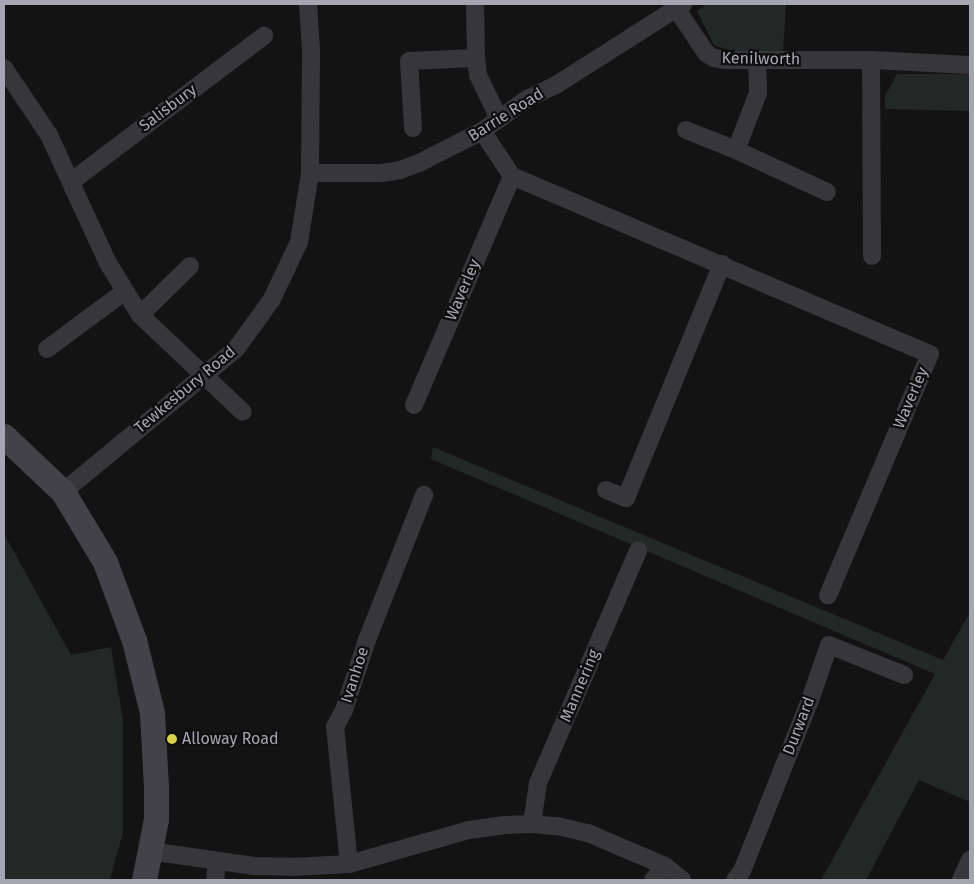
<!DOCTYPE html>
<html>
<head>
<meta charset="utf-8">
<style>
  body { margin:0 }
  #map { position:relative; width:974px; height:884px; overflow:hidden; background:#131314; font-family:"Fira Sans",sans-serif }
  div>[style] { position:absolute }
  .green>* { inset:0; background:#212825 }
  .street>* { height:18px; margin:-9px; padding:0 9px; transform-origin:9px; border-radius:9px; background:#37363b }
  .secondary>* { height:25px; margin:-12.5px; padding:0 12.5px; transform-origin:12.5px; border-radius:12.5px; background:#434248 }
  .dots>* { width:14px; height:14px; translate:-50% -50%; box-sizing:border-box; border:2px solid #0e0e0f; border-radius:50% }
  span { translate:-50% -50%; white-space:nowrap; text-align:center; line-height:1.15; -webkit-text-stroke:4.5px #0e0e0f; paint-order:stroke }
  .street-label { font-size:16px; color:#a6a6b3 }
  .poi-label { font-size:16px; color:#a6a6b3 }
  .left { translate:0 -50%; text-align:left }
  .frame { position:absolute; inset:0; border:5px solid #a6a6b3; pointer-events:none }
</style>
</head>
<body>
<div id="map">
  <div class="green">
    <div style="clip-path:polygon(707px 4px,786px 4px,783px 52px,734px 52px,714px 45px,697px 11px)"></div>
    <div style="clip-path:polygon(897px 74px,970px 74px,970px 111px,885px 109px,885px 96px)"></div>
    <div style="clip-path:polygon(433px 447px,943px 660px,970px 612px,970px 802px,919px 780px,866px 880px,821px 880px,935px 674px,431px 459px)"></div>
    <div style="clip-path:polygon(4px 534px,71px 655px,111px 647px,123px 721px,123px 832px,110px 880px,4px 880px)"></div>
  </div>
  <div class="street">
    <div style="left:475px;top:4px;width:54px;rotate:88.9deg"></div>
    <div style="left:476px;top:58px;width:17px;rotate:83deg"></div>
    <div style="left:478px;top:75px;width:49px;rotate:64.5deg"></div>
    <div style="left:676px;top:8px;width:54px;rotate:56.3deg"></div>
    <div style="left:706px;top:53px;width:9px;rotate:32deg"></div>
    <div style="left:714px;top:58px;width:13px;rotate:9deg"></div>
    <div style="left:727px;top:60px;width:144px"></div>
    <div style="left:871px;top:60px;width:99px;rotate:2.9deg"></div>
    <div style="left:757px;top:59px;width:34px;rotate:88deg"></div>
    <div style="left:758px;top:93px;width:61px;rotate:111.1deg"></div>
    <div style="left:736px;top:150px;width:100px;rotate:24.8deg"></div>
    <div style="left:871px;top:60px;width:196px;rotate:89.7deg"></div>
    <div style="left:4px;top:68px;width:81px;rotate:56.1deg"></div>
    <div style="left:49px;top:135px;width:141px;rotate:65.3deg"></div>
    <div style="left:108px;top:263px;width:61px;rotate:58.4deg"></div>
    <div style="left:140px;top:315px;width:141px;rotate:43.3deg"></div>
    <div style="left:413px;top:128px;width:67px;rotate:-93.4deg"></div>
    <div style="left:409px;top:61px;width:67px;rotate:-2.6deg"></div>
    <div style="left:686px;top:130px;width:54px;rotate:21.8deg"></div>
    <div style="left:482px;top:131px;width:54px;rotate:56.3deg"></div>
    <div style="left:512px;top:176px;width:454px;rotate:23.1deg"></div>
    <div style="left:930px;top:354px;width:262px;rotate:112.9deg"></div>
    <div style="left:310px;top:173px;width:72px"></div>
    <div style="left:382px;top:173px;width:18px;rotate:-9deg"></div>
    <div style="left:400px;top:170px;width:20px;rotate:-20deg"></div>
    <div style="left:419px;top:163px;width:71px;rotate:-26.9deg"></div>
    <div style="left:482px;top:131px;width:55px;rotate:-35.4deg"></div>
    <div style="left:527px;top:99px;width:32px;rotate:-26deg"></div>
    <div style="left:556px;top:85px;width:151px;rotate:-32.5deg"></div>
    <div style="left:72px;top:181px;width:241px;rotate:-37.1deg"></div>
    <div style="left:140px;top:315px;width:70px;rotate:-44.4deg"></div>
    <div style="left:47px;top:349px;width:97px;rotate:-36.6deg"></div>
    <div style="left:414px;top:405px;width:249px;rotate:-66.8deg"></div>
    <div style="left:606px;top:490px;width:22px;rotate:22deg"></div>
    <div style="left:626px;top:498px;width:253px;rotate:-67.7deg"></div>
    <div style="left:63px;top:492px;width:224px;rotate:-39.6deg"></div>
    <div style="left:236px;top:349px;width:62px;rotate:-54.2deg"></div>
    <div style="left:272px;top:299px;width:63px;rotate:-64.7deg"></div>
    <div style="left:299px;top:242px;width:70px;rotate:-80.9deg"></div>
    <div style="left:310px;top:173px;width:123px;rotate:-89.5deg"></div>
    <div style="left:311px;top:50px;width:46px;rotate:-93.7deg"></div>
    <div style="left:532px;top:824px;width:41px;rotate:-81.7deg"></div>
    <div style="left:538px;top:783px;width:253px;rotate:-66.7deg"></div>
    <div style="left:150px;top:851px;width:105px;rotate:8.2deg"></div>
    <div style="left:254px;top:866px;width:39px;rotate:1deg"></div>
    <div style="left:293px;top:867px;width:56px;rotate:-3.1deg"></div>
    <div style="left:349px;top:864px;width:125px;rotate:-15.8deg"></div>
    <div style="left:469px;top:830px;width:36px;rotate:-8deg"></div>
    <div style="left:505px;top:825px;width:27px;rotate:-2deg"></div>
    <div style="left:532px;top:824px;width:25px;rotate:5deg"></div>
    <div style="left:557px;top:826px;width:32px;rotate:13deg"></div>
    <div style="left:588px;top:833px;width:84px;rotate:23.2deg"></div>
    <div style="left:665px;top:866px;width:22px;rotate:39deg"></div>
    <div style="left:349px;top:864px;width:138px;rotate:-95.8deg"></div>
    <div style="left:335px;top:727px;width:19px;rotate:-62deg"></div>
    <div style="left:344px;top:710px;width:74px;rotate:-71.8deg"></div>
    <div style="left:367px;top:640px;width:156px;rotate:-68.5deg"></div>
    <div style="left:215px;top:880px;width:19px;rotate:-84deg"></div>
    <div style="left:653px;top:880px;width:18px;rotate:-49deg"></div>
    <div style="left:735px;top:880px;width:11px;rotate:-52deg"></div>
    <div style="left:742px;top:871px;width:181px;rotate:-68.3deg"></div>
    <div style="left:809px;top:703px;width:61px;rotate:-71deg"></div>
    <div style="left:829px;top:645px;width:81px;rotate:21.8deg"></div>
    <div style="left:961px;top:880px;width:22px;rotate:-66deg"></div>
  </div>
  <div class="secondary">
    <div style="left:4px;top:436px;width:81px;rotate:43.5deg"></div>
    <div style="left:63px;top:492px;width:82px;rotate:59deg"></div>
    <div style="left:105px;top:562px;width:83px;rotate:69.6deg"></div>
    <div style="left:134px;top:640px;width:75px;rotate:76.1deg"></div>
    <div style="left:152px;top:713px;width:73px;rotate:86.9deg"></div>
    <div style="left:156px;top:786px;width:33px;rotate:90deg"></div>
    <div style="left:156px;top:819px;width:62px;rotate:101.1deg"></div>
  </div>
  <div class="dots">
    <div style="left:172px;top:739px;background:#dcd343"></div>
  </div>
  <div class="street-label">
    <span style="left:761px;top:59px;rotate:1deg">Kenilworth</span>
    <span style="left:168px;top:108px;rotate:-37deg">Salisbury</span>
    <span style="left:506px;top:115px;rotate:-32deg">Barrie Road</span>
    <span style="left:463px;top:290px;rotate:-67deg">Waverley</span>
    <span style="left:185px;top:390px;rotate:-40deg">Tewkesbury Road</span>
    <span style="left:911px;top:398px;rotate:-67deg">Waverley</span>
    <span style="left:355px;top:675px;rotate:-72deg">Ivanhoe</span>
    <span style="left:580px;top:686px;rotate:-67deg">Mannering</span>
    <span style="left:799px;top:726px;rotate:-69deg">Durward</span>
  </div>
  <div class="poi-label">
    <span class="left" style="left:182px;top:739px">Alloway Road</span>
  </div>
  <div class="frame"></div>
</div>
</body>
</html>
